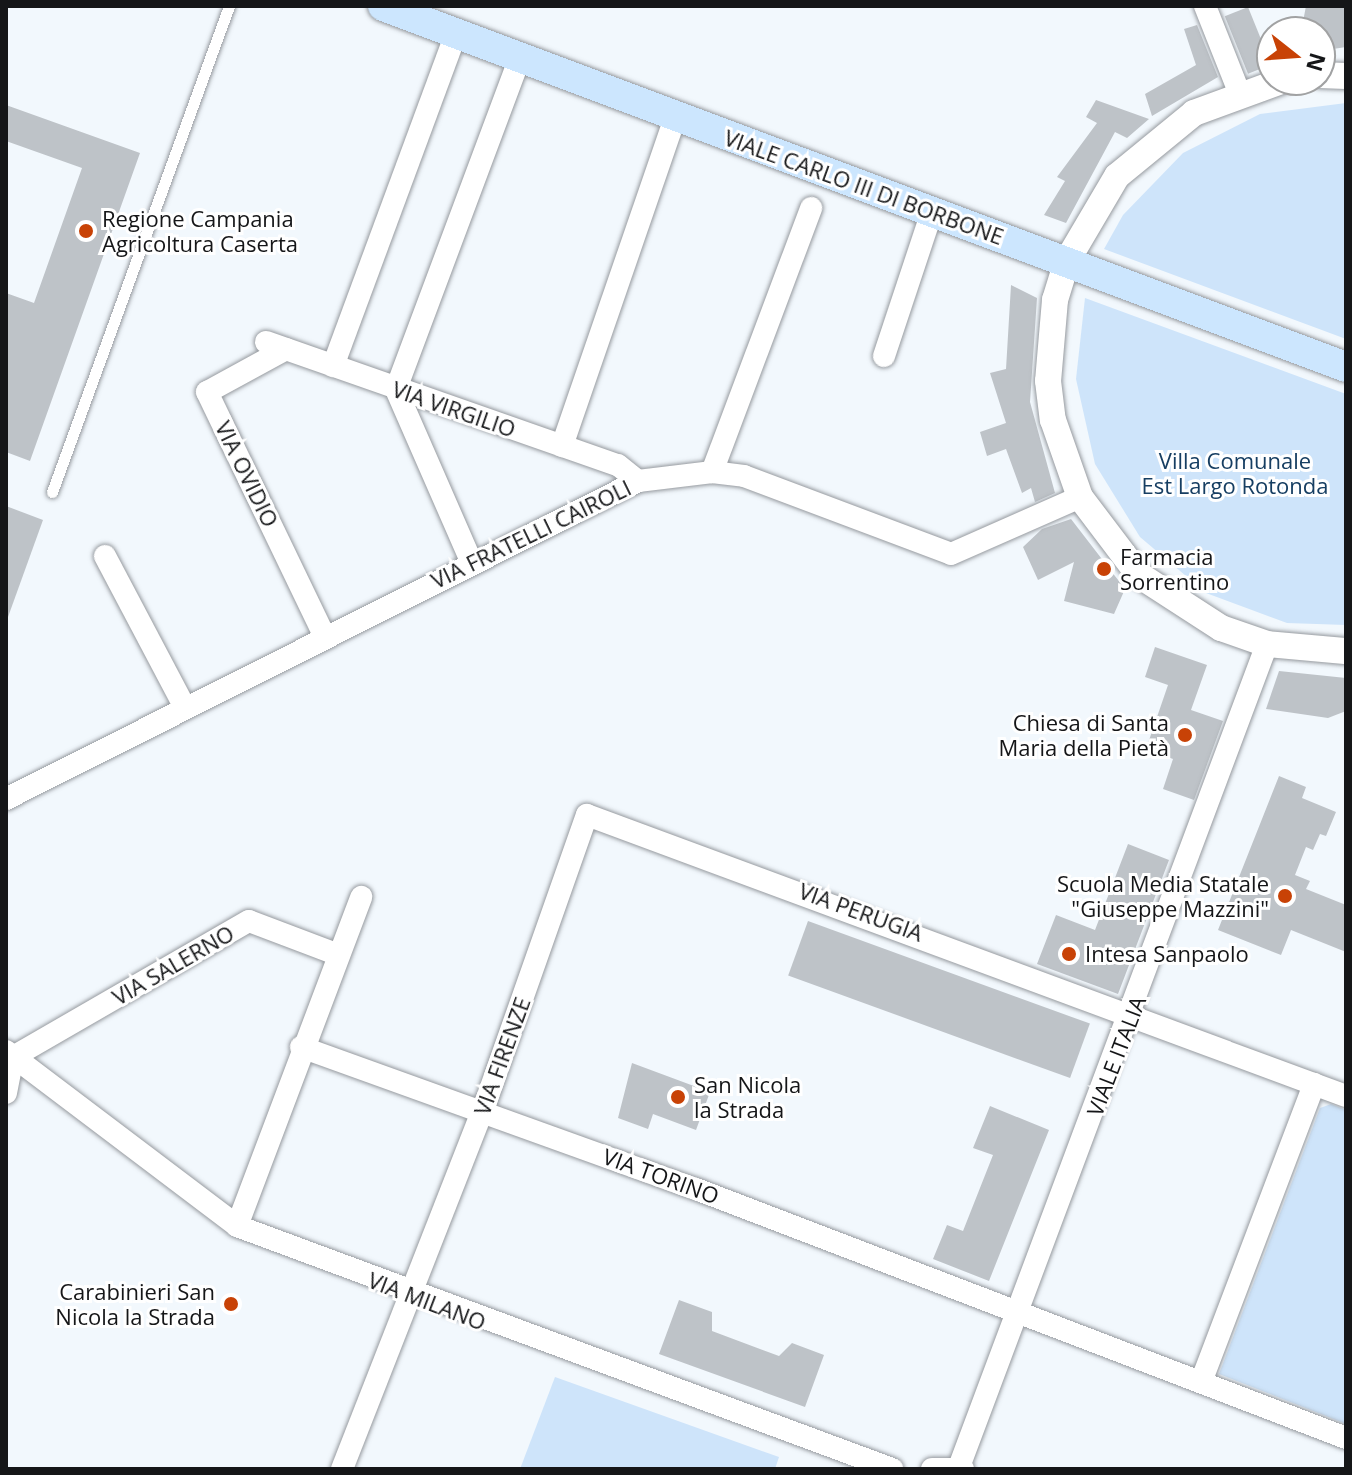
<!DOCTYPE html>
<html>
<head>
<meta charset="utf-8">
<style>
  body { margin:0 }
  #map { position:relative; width:1352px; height:1475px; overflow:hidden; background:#f2f8fd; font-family:"Open Sans",sans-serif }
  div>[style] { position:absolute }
  .green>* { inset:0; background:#cee4fa }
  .building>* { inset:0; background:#bec3c8; transform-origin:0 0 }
  .roads { filter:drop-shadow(0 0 2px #969a9f) drop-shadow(0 0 2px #969a9f) }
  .service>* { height:11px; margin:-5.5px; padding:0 5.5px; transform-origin:5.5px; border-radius:5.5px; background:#fff }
  .minor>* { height:22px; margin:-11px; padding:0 11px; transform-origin:11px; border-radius:11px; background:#fff }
  .tertiary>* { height:26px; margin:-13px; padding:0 13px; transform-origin:13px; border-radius:13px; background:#fff }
  .secondary>* { height:30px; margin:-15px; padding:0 15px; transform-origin:15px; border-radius:15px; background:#cce6fe }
  .dots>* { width:22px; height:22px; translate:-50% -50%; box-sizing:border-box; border:4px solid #fff; border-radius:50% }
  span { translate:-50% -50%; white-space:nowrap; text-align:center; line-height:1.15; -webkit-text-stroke:6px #fff; paint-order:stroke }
  .street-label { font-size:22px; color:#151618 }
  .poi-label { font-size:22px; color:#151618 }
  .left { translate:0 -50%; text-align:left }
  .right { translate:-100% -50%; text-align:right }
  .park-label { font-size:22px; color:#163e62 }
  .frame { position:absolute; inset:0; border:8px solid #151618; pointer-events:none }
  .north { position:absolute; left:1256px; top:16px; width:80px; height:80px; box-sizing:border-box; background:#fff; border:2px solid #a1a2a3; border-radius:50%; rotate:107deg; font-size:22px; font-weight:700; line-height:32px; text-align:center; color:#151618 }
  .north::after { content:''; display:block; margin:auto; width:28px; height:36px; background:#c84206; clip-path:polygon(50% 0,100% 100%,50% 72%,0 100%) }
</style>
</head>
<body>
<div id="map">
  <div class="green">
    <div style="clip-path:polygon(1346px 103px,1346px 339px,1104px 249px,1123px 215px,1183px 153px,1260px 114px)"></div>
    <div style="clip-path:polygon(1085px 298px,1346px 394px,1346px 625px,1287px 623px,1206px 593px,1140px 537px,1095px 464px,1076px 379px)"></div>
    <div style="clip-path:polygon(1331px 1104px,1346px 1110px,1346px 1424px,1219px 1374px,1320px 1108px)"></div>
    <div style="clip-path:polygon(555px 1377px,779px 1457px,775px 1469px,520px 1469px)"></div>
  </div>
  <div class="building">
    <div style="clip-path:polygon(1306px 6px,1346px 6px,1346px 47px,1320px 51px,1320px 32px,1301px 32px)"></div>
    <div style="left:1248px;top:7px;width:62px;height:25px;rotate:68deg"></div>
    <div style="clip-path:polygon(1197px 25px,1218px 77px,1152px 116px,1145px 94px,1196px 65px,1184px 29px)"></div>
    <div style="clip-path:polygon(1096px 100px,1149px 119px,1127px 138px,1115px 132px,1066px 223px,1044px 215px,1065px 181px,1057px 177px,1097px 123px,1086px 117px)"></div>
    <div style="clip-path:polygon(6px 105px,140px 153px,30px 461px,6px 452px,6px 293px,34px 303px,82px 168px,6px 141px)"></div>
    <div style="clip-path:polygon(1011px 285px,1037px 298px,1030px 402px,1055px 493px,1035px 502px,1031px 488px,1022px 493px,1006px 449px,987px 456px,980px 432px,1006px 423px,990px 373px,1006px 369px)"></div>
    <div style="clip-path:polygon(6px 506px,43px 520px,8px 617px,6px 616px)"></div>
    <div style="clip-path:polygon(1071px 519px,1125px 589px,1114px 614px,1064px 601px,1074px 562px,1038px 580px,1023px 547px,1042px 529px)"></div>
    <div style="clip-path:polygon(1155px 647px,1207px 665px,1191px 710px,1223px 721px,1194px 800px,1163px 789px,1173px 759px,1146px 749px,1168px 685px,1145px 677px)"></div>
    <div style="clip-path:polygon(1279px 671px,1346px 678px,1346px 711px,1328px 718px,1266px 709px)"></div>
    <div style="clip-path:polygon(1279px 776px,1306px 787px,1302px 798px,1336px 812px,1326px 836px,1320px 834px,1313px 850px,1306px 847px,1295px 875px,1310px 881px,1306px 889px,1346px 905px,1346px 952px,1291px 930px,1281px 955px,1218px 930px)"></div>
    <div style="clip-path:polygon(1128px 844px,1169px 860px,1118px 994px,1037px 964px,1056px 915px,1095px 930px)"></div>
    <div style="left:808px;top:921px;width:300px;height:58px;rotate:20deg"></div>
    <div style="clip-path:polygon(632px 1063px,710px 1092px,696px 1130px,653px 1114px,648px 1129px,618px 1118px)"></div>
    <div style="clip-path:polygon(990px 1106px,1049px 1130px,989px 1281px,933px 1259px,947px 1225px,963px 1231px,993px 1155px,973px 1148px)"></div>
    <div style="clip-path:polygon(679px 1300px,712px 1312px,712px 1331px,779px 1356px,792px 1343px,824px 1355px,805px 1407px,659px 1354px)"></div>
  </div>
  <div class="roads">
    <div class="service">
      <div style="left:52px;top:492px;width:517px;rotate:-69.99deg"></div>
    </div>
    <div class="minor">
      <div style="left:1205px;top:6px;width:92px;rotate:68.4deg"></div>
      <div style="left:266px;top:342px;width:373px;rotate:19.3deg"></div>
      <div style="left:618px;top:465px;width:26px;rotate:39deg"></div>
      <div style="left:286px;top:349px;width:90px;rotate:151.4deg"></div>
      <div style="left:207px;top:392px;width:272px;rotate:64.3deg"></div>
      <div style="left:884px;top:356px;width:152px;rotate:-71.6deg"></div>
      <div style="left:333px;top:366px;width:354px;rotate:-69.7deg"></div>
      <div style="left:562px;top:446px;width:348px;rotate:-71deg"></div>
      <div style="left:712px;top:472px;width:282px;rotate:-69.4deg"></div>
      <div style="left:105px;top:556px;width:172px;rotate:62.2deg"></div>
      <div style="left:471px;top:561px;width:188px;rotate:-113.6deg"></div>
      <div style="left:396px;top:389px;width:353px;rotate:-69.5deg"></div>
      <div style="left:6px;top:799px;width:707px;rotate:-26.71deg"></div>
      <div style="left:638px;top:481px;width:75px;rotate:-6.9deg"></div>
      <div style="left:712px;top:472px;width:32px;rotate:7deg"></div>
      <div style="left:744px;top:476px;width:221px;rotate:20.6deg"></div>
      <div style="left:951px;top:554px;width:141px;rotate:-23.8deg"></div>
      <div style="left:301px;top:1047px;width:420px;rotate:19.8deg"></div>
      <div style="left:696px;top:1189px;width:696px;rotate:20.96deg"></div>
      <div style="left:6px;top:1051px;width:290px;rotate:37.1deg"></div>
      <div style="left:237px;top:1226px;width:699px;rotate:20.35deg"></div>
      <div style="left:6px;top:1093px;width:37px;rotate:-79deg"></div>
      <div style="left:13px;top:1057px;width:272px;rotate:-30deg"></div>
      <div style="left:249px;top:921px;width:96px;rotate:20.7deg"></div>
      <div style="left:237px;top:1226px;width:352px;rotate:-69.3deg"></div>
      <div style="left:1201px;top:1382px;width:319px;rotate:-69.2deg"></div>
      <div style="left:959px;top:1467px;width:879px;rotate:-69.48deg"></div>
      <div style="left:342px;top:1469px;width:386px;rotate:-68.6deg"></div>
      <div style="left:483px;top:1110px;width:313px;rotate:-70.6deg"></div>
      <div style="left:587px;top:815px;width:809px;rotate:20.32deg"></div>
      <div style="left:932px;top:1469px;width:31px"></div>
    </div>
    <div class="tertiary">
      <div style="left:1320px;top:75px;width:26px;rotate:2deg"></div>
      <div style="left:1284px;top:80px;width:96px;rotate:159.9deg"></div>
      <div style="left:1194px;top:113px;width:99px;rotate:140.7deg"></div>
      <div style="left:1117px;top:176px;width:99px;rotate:120.5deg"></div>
      <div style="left:1067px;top:261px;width:41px;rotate:107.1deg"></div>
      <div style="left:1055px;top:300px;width:81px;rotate:94.9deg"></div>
      <div style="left:1048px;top:381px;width:39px;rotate:83deg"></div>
      <div style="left:1053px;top:420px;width:82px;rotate:70.7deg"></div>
      <div style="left:1080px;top:497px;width:98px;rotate:52.9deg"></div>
      <div style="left:1139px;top:575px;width:98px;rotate:32.9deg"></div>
      <div style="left:1221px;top:628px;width:49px;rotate:19.2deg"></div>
      <div style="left:1267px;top:644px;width:79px;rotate:5.1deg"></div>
    </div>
    <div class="secondary">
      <div style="left:383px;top:6px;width:1028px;rotate:20.55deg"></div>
    </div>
  </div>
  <div class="dots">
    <div style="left:86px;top:231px;background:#c84206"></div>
    <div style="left:1104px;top:569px;background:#c84206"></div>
    <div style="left:1185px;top:735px;background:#c84206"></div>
    <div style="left:1285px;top:896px;background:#c84206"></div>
    <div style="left:1069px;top:954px;background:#c84206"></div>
    <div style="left:678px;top:1097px;background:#c84206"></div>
    <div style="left:231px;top:1304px;background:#c84206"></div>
  </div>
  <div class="street-label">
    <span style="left:864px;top:187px;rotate:20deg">VIALE CARLO III DI BORBONE</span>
    <span style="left:454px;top:409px;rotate:19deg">VIA VIRGILIO</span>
    <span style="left:247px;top:474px;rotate:64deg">VIA OVIDIO</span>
    <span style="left:531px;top:534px;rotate:-26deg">VIA FRATELLI CAIROLI</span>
    <span style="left:861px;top:912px;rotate:20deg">VIA PERUGIA</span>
    <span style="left:173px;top:965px;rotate:-30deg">VIA SALERNO</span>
    <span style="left:502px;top:1056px;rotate:-70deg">VIA FIRENZE</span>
    <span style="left:1116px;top:1056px;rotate:-69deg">VIALE ITALIA</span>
    <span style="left:661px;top:1176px;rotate:20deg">VIA TORINO</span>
    <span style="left:427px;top:1301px;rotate:21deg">VIA MILANO</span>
  </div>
  <div class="poi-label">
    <span class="left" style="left:102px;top:231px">Regione Campania<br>Agricoltura Caserta</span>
    <span class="left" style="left:1120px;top:569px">Farmacia<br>Sorrentino</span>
    <span class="right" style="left:1169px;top:735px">Chiesa di Santa<br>Maria della Pietà</span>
    <span class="right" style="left:1269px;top:896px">Scuola Media Statale<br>"Giuseppe Mazzini"</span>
    <span class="left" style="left:1085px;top:954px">Intesa Sanpaolo</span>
    <span class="left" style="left:694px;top:1097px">San Nicola<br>la Strada</span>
    <span class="right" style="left:215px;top:1304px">Carabinieri San<br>Nicola la Strada</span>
  </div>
  <div class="park-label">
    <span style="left:1235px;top:473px">Villa Comunale<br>Est Largo Rotonda</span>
  </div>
  <div class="frame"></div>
  <div class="north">N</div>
</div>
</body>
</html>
